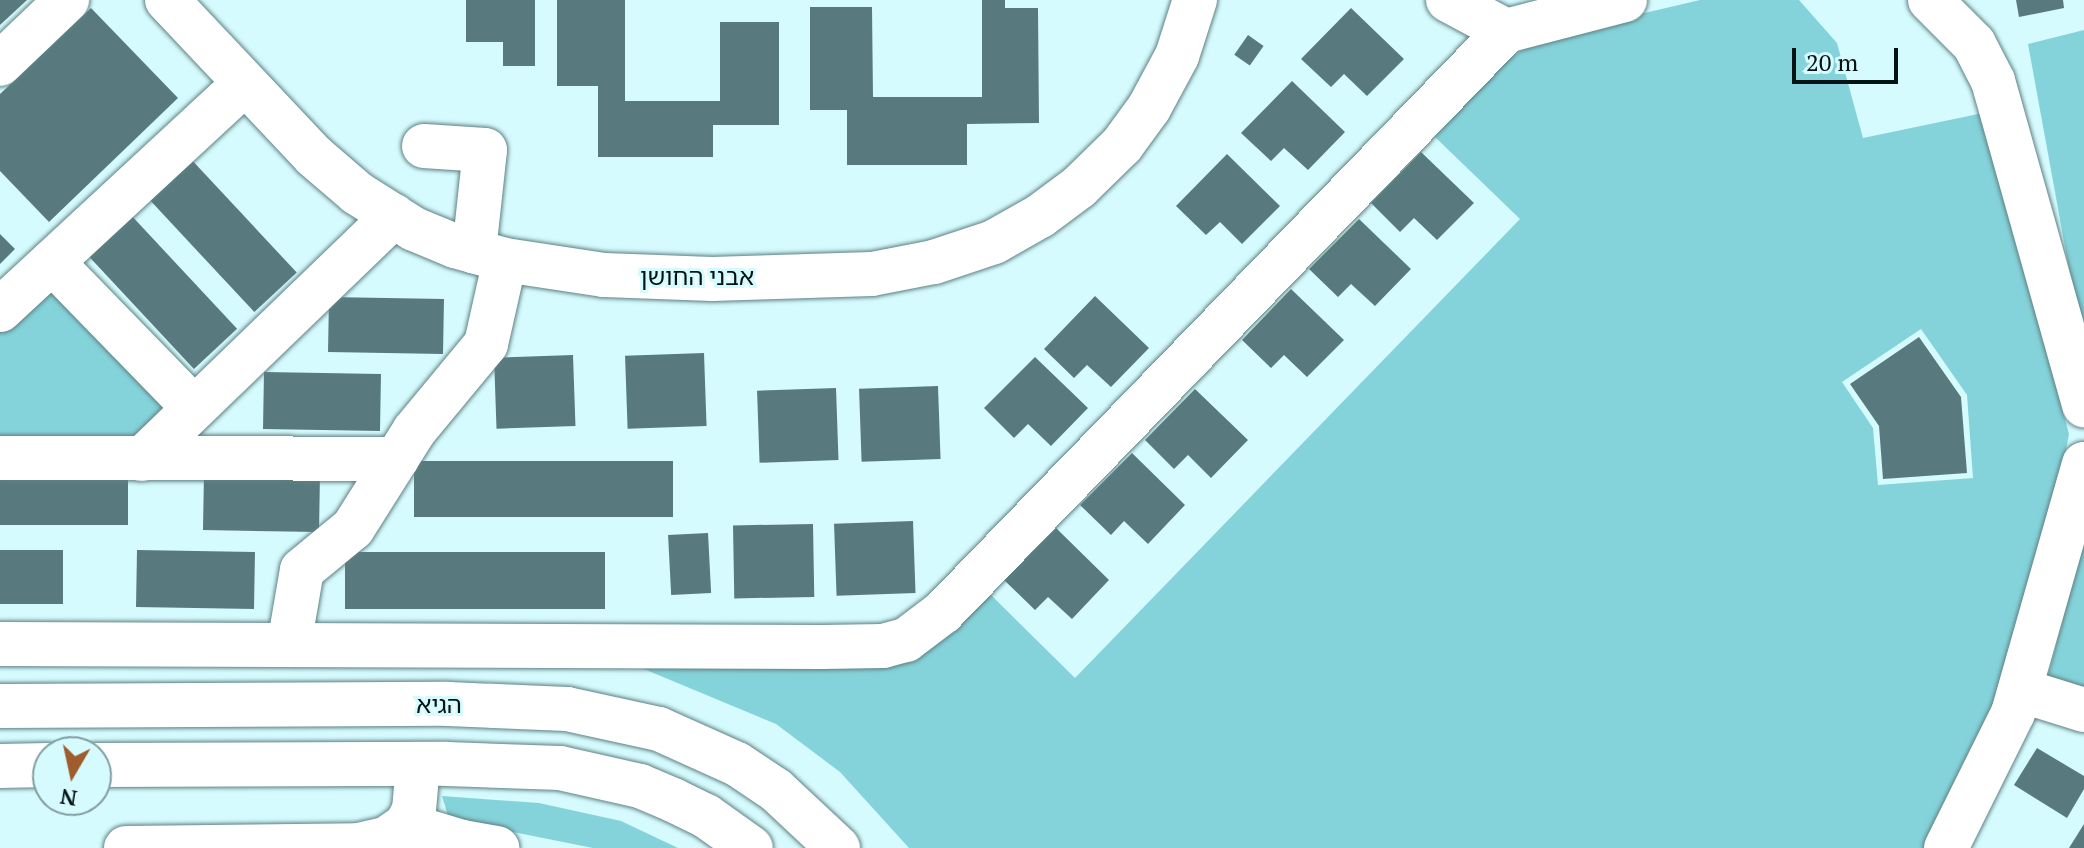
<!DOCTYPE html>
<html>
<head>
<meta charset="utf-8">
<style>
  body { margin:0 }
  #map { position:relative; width:2084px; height:848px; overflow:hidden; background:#d6fbfe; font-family:"PT Serif","Noto Sans Hebrew",serif }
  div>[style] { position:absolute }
  .green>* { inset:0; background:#85d3da }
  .building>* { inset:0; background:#587a7e; transform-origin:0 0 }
  .roads { filter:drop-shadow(0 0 2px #5e8083) drop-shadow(0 0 2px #5e8083) }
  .minor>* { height:44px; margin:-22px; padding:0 22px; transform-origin:22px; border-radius:22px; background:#fff }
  span { translate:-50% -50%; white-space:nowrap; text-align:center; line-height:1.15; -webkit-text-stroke:6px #d6fbfe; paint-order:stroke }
  .street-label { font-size:24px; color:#061315 }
  .north { position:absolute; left:32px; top:736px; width:80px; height:80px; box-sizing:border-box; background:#d6fbfe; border:2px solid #839ea1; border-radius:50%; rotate:189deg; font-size:22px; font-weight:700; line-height:32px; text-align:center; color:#061315 }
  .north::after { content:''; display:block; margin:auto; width:28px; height:36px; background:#9f5c2c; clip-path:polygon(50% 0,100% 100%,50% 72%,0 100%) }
  .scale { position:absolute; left:1792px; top:48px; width:106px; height:36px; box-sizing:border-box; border:4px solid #061315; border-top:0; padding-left:10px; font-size:24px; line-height:28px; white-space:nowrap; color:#061315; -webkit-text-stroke:6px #d6fbfe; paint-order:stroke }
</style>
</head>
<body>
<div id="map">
  <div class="green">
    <div style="clip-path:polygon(evenodd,1700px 0,1799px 0,1837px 43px,1863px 138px,1983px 113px,2069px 434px,2054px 513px,1996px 718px,1933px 848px,909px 848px,840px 772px,776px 724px,639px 667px,891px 664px,923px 654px,990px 594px,1075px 678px,1520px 219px,1435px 137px,1503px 63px,1542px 37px,1700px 0,1921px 329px,1967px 395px,1973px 478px,1878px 485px,1873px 428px,1842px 382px,1921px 329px)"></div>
    <div style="clip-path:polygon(2084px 30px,2084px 351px,2028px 44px)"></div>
    <div style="clip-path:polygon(51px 279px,176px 407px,135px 446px,0 448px,0 325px)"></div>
    <div style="clip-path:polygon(2084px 539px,2084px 694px,2048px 676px)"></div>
    <div style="clip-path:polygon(442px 796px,539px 803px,621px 821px,678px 848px,593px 848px,449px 819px)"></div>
  </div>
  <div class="building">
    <div style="clip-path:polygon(0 0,27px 0,0 25px)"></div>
    <div style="clip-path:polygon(466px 0,535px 0,535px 66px,503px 66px,503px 42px,466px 42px)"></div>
    <div style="clip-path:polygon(557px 0,625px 0,625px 101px,720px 101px,720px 22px,779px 22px,779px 125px,713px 125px,713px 157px,598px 157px,598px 86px,557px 86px)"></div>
    <div style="clip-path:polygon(982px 0,1005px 0,1005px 8px,1038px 8px,1039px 123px,967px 124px,967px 165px,847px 165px,847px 110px,810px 110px,810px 7px,872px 7px,873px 97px,982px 97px)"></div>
    <div style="clip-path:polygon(2016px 0,2063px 0,2064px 8px,2019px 17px)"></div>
    <div style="clip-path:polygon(91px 8px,178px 98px,49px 222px,0 171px,0 94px)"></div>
    <div style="clip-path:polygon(1351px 8px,1404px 59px,1367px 96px,1344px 74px,1331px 87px,1301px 59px)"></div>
    <div style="left:1248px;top:35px;width:19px;height:24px;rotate:35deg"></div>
    <div style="clip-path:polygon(1292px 81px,1345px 132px,1308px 170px,1284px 148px,1271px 161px,1241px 133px)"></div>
    <div style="clip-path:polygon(1421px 152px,1474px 203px,1437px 240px,1414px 218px,1400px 232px,1371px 203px)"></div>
    <div style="clip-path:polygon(1227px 154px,1280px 206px,1242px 244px,1220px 222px,1206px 235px,1176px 206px)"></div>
    <div style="left:189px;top:157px;width:158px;height:58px;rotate:47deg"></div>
    <div style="left:130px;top:214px;width:157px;height:59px;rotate:47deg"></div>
    <div style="clip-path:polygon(1359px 219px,1411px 269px,1375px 306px,1351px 284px,1338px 297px,1309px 269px)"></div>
    <div style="clip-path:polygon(0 234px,15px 249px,0 264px)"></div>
    <div style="clip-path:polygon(1291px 289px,1344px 340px,1307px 377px,1284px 355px,1271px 368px,1242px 340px)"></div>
    <div style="clip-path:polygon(1095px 296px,1149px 348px,1111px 387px,1087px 365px,1074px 378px,1044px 349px)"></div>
    <div style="left:329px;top:297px;width:115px;height:55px;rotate:1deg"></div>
    <div style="clip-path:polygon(1919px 337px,1961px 397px,1967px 473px,1883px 479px,1879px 426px,1850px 384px)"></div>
    <div style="left:704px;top:353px;width:73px;height:79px;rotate:88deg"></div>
    <div style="left:573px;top:355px;width:71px;height:79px;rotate:88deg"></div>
    <div style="clip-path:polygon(1035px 357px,1088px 408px,1051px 446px,1028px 424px,1014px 438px,984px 408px)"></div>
    <div style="left:264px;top:372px;width:117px;height:57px;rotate:1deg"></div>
    <div style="left:938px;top:386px;width:73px;height:79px;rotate:88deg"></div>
    <div style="left:836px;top:388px;width:72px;height:79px;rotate:88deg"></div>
    <div style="clip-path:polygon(1195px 389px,1248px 440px,1211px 478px,1188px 455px,1174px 469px,1145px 440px)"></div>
    <div style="clip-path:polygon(1132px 453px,1185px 505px,1148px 544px,1124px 521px,1111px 535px,1080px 505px)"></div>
    <div style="left:414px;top:461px;width:259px;height:56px"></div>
    <div style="left:0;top:472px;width:128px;height:53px"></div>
    <div style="left:204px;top:473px;width:116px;height:57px;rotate:1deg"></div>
    <div style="left:913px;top:521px;width:72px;height:79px;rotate:88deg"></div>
    <div style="left:813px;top:524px;width:73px;height:80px;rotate:89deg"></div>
    <div style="clip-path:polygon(1056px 528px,1109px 580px,1072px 619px,1048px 597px,1035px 610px,1004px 580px)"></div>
    <div style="left:708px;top:533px;width:60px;height:40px;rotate:87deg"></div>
    <div style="left:0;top:550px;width:63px;height:54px"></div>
    <div style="left:137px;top:550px;width:118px;height:57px;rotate:1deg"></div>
    <div style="left:345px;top:552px;width:260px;height:57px"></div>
    <div style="clip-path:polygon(2037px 748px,2084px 776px,2084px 789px,2067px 818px,2014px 785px)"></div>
    <div style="clip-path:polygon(2084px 824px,2084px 848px,2069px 848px)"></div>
  </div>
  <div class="roads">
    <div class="minor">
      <div style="left:167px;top:0;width:214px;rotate:46.7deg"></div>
      <div style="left:314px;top:156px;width:57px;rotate:40.7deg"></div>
      <div style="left:357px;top:193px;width:67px;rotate:32.3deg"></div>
      <div style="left:414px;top:229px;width:44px;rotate:22.5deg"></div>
      <div style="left:455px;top:246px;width:52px;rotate:15.6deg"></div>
      <div style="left:505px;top:260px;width:100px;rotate:8.6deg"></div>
      <div style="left:604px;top:275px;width:108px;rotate:2.1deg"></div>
      <div style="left:712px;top:279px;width:160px;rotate:-1.8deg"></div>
      <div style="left:872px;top:274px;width:63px;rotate:-11deg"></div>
      <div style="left:934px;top:262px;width:63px;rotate:-18.4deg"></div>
      <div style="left:994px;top:242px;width:53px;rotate:-29.5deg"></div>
      <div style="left:1040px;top:216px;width:49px;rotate:-36.6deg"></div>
      <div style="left:1079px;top:187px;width:60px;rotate:-44.3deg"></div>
      <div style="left:1122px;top:145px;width:46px;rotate:-53.9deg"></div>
      <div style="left:1149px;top:108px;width:59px;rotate:-61.7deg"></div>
      <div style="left:1177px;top:56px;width:59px;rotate:-72.2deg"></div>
      <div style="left:1448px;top:0;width:66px;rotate:28.1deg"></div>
      <div style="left:1930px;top:0;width:62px;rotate:45deg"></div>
      <div style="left:1974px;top:44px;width:42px;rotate:62.8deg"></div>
      <div style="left:1993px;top:81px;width:337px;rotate:74.3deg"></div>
      <div style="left:0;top:64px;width:93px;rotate:-43.7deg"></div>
      <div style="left:424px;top:146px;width:61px;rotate:3.8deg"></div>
      <div style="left:485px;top:150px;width:102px;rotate:96.2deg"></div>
      <div style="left:52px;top:262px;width:204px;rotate:45.8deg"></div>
      <div style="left:0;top:310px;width:333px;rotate:-42.8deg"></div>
      <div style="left:0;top:458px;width:397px;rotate:0.1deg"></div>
      <div style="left:142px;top:459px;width:350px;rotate:-44deg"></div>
      <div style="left:0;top:644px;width:822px;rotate:0.21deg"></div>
      <div style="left:822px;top:647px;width:61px;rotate:-0.9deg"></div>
      <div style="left:883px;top:646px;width:24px;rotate:-15deg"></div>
      <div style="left:906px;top:640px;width:46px;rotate:-37.1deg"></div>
      <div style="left:943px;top:612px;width:809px;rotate:-45.9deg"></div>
      <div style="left:1506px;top:31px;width:123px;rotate:-14.6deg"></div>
      <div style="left:289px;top:645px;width:76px;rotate:-80.2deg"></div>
      <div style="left:302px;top:570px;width:66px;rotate:-39.5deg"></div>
      <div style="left:353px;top:528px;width:115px;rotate:-57.8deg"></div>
      <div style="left:414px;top:431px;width:113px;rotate:-50.4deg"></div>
      <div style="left:486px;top:344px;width:86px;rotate:-77.3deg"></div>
      <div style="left:2020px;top:690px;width:67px;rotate:17.4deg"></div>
      <div style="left:0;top:706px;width:448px;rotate:-0.3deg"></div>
      <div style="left:448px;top:704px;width:119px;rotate:2.4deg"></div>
      <div style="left:567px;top:709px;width:94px;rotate:12.3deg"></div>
      <div style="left:659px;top:729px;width:85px;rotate:24.2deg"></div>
      <div style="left:737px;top:764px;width:47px;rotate:33.7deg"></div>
      <div style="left:776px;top:790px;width:85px;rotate:43.1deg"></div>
      <div style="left:96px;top:765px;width:351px;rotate:-0.2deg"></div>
      <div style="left:447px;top:764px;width:113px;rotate:2deg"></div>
      <div style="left:560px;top:768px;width:82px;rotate:12.7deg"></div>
      <div style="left:640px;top:786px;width:36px;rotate:23deg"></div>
      <div style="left:673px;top:800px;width:37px;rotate:26deg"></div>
      <div style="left:706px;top:816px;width:55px;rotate:35.4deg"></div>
      <div style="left:0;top:766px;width:48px;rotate:-1.2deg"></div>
      <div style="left:406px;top:825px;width:59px;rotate:16.9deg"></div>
      <div style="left:462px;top:842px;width:36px;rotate:10deg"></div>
      <div style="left:126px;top:848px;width:233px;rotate:-0.7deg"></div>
      <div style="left:359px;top:845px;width:28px;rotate:-13deg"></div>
      <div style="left:386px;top:839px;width:24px;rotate:-35deg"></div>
      <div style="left:406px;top:825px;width:17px;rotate:-62deg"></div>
      <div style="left:414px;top:810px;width:46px;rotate:-85deg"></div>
      <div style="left:1946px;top:848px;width:151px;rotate:-63.6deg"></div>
      <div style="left:2013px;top:713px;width:259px;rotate:-74.1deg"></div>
    </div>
  </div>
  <div class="street-label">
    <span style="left:697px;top:277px">אבני החושן</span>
    <span style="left:439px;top:705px">הגיא</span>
  </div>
  <div class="north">N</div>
  <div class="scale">20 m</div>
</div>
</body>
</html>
